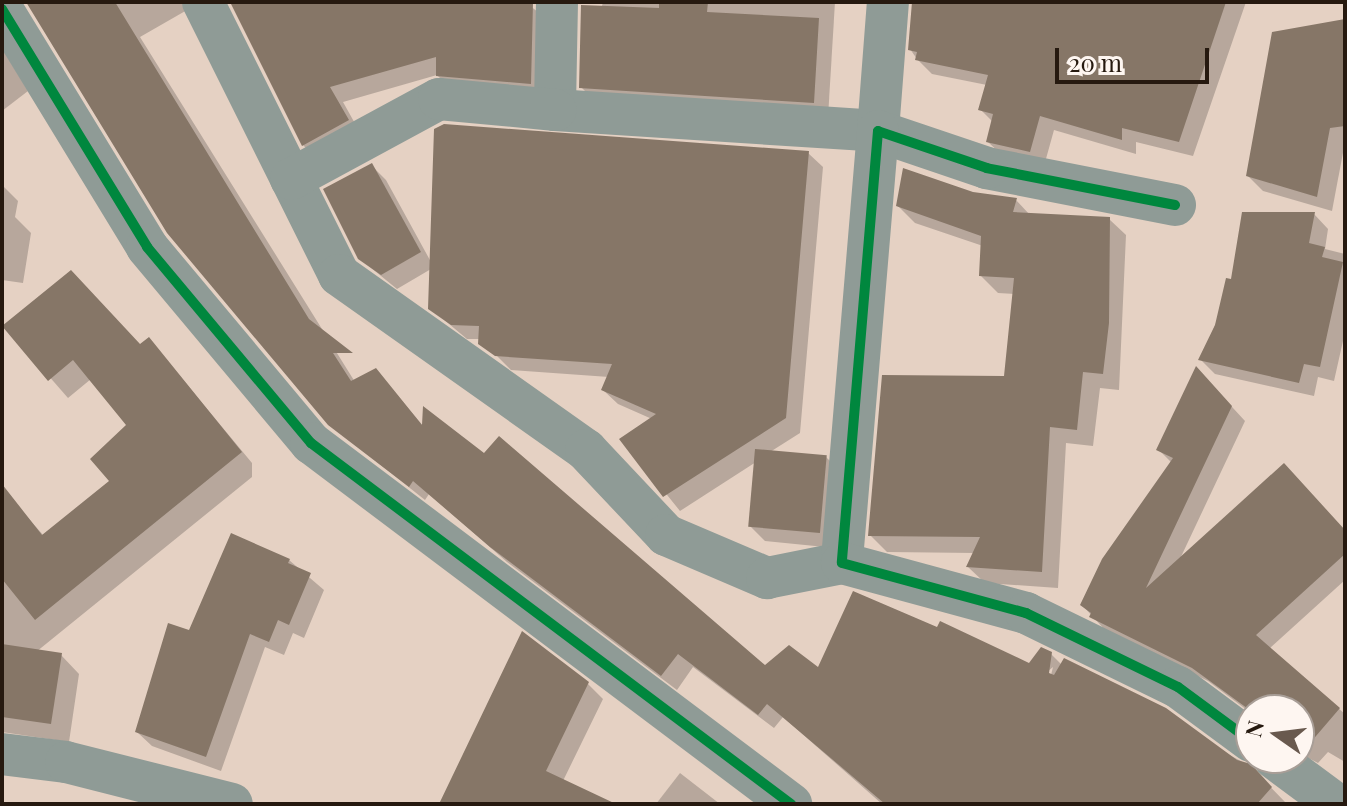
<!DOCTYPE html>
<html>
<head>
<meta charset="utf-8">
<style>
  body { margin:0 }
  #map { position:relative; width:1347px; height:806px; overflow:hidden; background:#e5d1c3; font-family:"Playfair Display",serif }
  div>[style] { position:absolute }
  .shadow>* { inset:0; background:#0003 }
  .building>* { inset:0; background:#867667; transform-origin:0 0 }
  .minor>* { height:42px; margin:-21px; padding:0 21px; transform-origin:21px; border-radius:21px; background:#8f9b96 }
  .cycleway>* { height:10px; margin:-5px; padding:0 5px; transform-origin:5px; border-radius:5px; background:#00873e }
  span { translate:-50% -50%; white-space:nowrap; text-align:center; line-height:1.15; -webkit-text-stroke:8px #fef6f1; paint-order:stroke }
  .frame { position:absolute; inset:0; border:4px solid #26190f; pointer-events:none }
  .north { position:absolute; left:1235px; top:694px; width:80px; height:80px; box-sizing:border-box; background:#fef6f1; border:2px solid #a89e97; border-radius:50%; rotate:284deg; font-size:22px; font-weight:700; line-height:32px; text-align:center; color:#26190f }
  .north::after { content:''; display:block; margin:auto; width:28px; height:36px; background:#69594e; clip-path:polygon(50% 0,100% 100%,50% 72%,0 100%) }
  .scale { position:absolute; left:1055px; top:48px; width:154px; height:36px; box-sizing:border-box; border:4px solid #26190f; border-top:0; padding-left:10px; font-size:24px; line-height:28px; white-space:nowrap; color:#26190f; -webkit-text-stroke:6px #fef6f1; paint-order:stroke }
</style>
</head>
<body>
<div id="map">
  <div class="shadow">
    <div style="clip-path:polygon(evenodd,28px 2px,201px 2px,140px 37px,355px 382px,376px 370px,424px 427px,765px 668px,1030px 666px,1051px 654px,1062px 665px,1250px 766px,1286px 803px,882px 804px,783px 717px,774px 728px,693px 667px,677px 690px,507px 562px,429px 494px,425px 500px,329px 424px,28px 2px,1053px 667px,1049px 683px,1047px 672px,1053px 667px)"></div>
    <div style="clip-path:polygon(233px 2px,525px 2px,547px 19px,545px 97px,452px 90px,437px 75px,343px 102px,362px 136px,318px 160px,303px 145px)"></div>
    <div style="clip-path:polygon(603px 2px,835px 2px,828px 117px,596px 102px,581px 87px)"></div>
    <div style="clip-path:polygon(917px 2px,1246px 2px,1193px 156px,1136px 142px,1136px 154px,1054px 130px,1044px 166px,1003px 156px,988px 142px,993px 122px,980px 109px,987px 85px,932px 74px,917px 59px,910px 49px)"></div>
    <div style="clip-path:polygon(1345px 21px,1345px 142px,1332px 211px,1263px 191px,1248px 176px)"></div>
    <div style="clip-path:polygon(2px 48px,28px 91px,2px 111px)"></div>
    <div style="clip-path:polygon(808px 153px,823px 167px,800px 433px,770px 452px,826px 457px,841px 472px,835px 548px,765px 541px,750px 526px,756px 462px,680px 511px,622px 439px,652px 419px,618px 404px,603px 390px,609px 377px,511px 370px,480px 339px,467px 339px,430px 308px,431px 269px,397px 289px,359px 258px,371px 165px,386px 180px,431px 262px)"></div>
    <div style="clip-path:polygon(2px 185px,18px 201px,15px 217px,31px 233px,23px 283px,2px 280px)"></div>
    <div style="clip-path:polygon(973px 194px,1016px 200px,1030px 215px,1109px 219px,1126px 235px,1119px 390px,1100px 388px,1093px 446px,1066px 443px,1058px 588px,985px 583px,968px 567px,975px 553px,887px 552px,870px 535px,1006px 378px,1015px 294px,998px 293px,981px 276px,983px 246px,915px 223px,898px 206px)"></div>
    <div style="clip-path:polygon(1314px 214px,1328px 229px,1325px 249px,1345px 254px,1345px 332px,1334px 381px,1318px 377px,1314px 396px,1215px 374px,1201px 360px,1233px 281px)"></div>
    <div style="clip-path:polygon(5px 326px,140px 346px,149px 339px,252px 463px,252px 477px,36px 652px,61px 655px,79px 674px,69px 742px,2px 732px,2px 526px,21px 510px,44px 536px,112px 481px,129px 425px,91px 379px,68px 398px)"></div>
    <div style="clip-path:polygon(1209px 382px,1245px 421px,1179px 561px,1345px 532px,1345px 580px,1269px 649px,1345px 714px,1345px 762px,1328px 752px,1318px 763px,1299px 753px,1299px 710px,1251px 713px,1208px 681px,1106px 631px,1082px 605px,1172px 463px,1159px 450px)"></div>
    <div style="clip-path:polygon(232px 536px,289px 560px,324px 590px,304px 638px,293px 633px,284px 655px,265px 647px,221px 771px,152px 746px,137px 732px,190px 632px)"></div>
    <div style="clip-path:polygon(588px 684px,603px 699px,561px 785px,568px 804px,441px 804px)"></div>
    <div style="clip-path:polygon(680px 773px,720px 804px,656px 804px)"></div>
  </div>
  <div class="building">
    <div style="clip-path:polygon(26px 2px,115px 2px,309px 319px,353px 353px,333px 353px,351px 381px,376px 368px,422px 425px,423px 406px,484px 453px,499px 436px,765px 665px,789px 645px,818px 667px,853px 591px,937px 627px,940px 621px,1029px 663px,1041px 647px,1052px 652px,1049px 673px,1054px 675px,1064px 658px,1166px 708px,1237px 760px,1251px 764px,1272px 787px,1257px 804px,885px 804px,767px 704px,758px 715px,678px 654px,661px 676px,490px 547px,413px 481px,409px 487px,328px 425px,167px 233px)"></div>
    <div style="clip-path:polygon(230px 2px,533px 2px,531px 84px,436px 76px,436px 57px,330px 87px,349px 120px,302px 146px)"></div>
    <div style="clip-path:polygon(659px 2px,708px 2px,707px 12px,819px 18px,814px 103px,579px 88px,581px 5px,659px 8px)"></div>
    <div style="clip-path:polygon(912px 2px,1226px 2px,1179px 142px,1122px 128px,1122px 140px,1040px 116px,1030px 152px,986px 142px,993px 114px,978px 110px,988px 75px,915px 60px,917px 52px,908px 50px)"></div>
    <div style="clip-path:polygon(1345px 19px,1345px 126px,1330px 128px,1317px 197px,1246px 176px,1272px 32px)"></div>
    <div style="clip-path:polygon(444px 124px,809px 151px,786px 418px,663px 497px,619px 439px,656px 414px,601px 390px,612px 364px,495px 356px,478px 344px,479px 326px,451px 325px,428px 309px,434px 129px)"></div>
    <div style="clip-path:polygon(372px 163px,421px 252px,381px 275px,358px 259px,323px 189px)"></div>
    <div style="clip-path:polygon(903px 168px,973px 192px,1017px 198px,1013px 212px,1110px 217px,1109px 323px,1103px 374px,1083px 372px,1077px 430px,1050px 427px,1042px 572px,966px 567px,980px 537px,868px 536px,882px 375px,1004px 376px,1014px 278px,979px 276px,981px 236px,896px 206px)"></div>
    <div style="clip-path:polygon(1242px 212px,1315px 212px,1309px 243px,1325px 247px,1322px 257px,1343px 262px,1320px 367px,1304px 364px,1299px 383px,1198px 360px,1215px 325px,1226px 278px,1231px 279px)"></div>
    <div style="clip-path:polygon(71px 270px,140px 344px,149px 337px,242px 452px,35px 620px,2px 579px,2px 484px,42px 535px,109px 481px,90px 459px,126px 425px,73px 360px,48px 381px,2px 326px)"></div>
    <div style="clip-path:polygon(1196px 366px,1232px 406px,1146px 588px,1284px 463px,1345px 530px,1345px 554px,1256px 635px,1340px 708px,1304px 750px,1299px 747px,1299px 710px,1251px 711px,1192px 668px,1089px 617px,1091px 613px,1080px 605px,1102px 559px,1173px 458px,1156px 450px)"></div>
    <div style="left:755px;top:449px;width:72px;height:78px;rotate:5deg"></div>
    <div style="clip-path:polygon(231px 533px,290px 559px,288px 563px,311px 573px,289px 625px,278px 620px,269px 642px,250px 634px,206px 757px,135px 732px,168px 623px,189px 630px)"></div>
    <div style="clip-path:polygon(522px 631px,589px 682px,546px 771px,616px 804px,439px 804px)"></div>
    <div style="clip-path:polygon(2px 644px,62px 653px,51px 724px,2px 717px)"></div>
  </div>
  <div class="minor">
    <div style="left:203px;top:2px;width:305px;rotate:63.5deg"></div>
    <div style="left:339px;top:275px;width:303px;rotate:35.3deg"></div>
    <div style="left:586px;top:450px;width:117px;rotate:46.7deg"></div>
    <div style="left:666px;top:535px;width:110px;rotate:23.1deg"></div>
    <div style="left:767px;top:578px;width:76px;rotate:-11.3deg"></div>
    <div style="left:557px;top:2px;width:108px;rotate:91.1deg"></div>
    <div style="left:555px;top:110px;width:324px;rotate:3.7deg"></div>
    <div style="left:878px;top:131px;width:129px;rotate:-85.6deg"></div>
    <div style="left:2px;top:9px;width:279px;rotate:58.6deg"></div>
    <div style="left:147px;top:247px;width:256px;rotate:50.1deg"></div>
    <div style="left:311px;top:443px;width:601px;rotate:36.95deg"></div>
    <div style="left:291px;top:179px;width:168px;rotate:-28.4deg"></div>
    <div style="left:439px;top:99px;width:117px;rotate:5.4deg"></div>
    <div style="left:1175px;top:205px;width:192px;rotate:-168.9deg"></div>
    <div style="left:987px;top:168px;width:115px;rotate:-161.3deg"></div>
    <div style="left:878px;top:131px;width:433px;rotate:94.8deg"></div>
    <div style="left:842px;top:563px;width:191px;rotate:15.2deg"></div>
    <div style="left:1026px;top:613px;width:169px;rotate:26deg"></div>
    <div style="left:1178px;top:687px;width:91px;rotate:36.5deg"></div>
    <div style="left:2px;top:754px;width:64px;rotate:7.1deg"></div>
    <div style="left:66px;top:762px;width:171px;rotate:14.2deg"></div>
    <div style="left:1274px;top:758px;width:77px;rotate:36.6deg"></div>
  </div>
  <div class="cycleway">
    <div style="left:2px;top:9px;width:279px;rotate:58.6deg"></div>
    <div style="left:147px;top:247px;width:256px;rotate:50.1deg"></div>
    <div style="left:311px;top:443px;width:601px;rotate:36.95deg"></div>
    <div style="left:1175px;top:205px;width:192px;rotate:-168.9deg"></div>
    <div style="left:987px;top:168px;width:115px;rotate:-161.3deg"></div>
    <div style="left:878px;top:131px;width:433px;rotate:94.8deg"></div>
    <div style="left:842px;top:563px;width:191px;rotate:15.2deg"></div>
    <div style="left:1026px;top:613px;width:169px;rotate:26deg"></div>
    <div style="left:1178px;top:687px;width:91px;rotate:36.5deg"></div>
  </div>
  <div class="frame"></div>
  <div class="north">N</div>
  <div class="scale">20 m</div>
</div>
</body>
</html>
